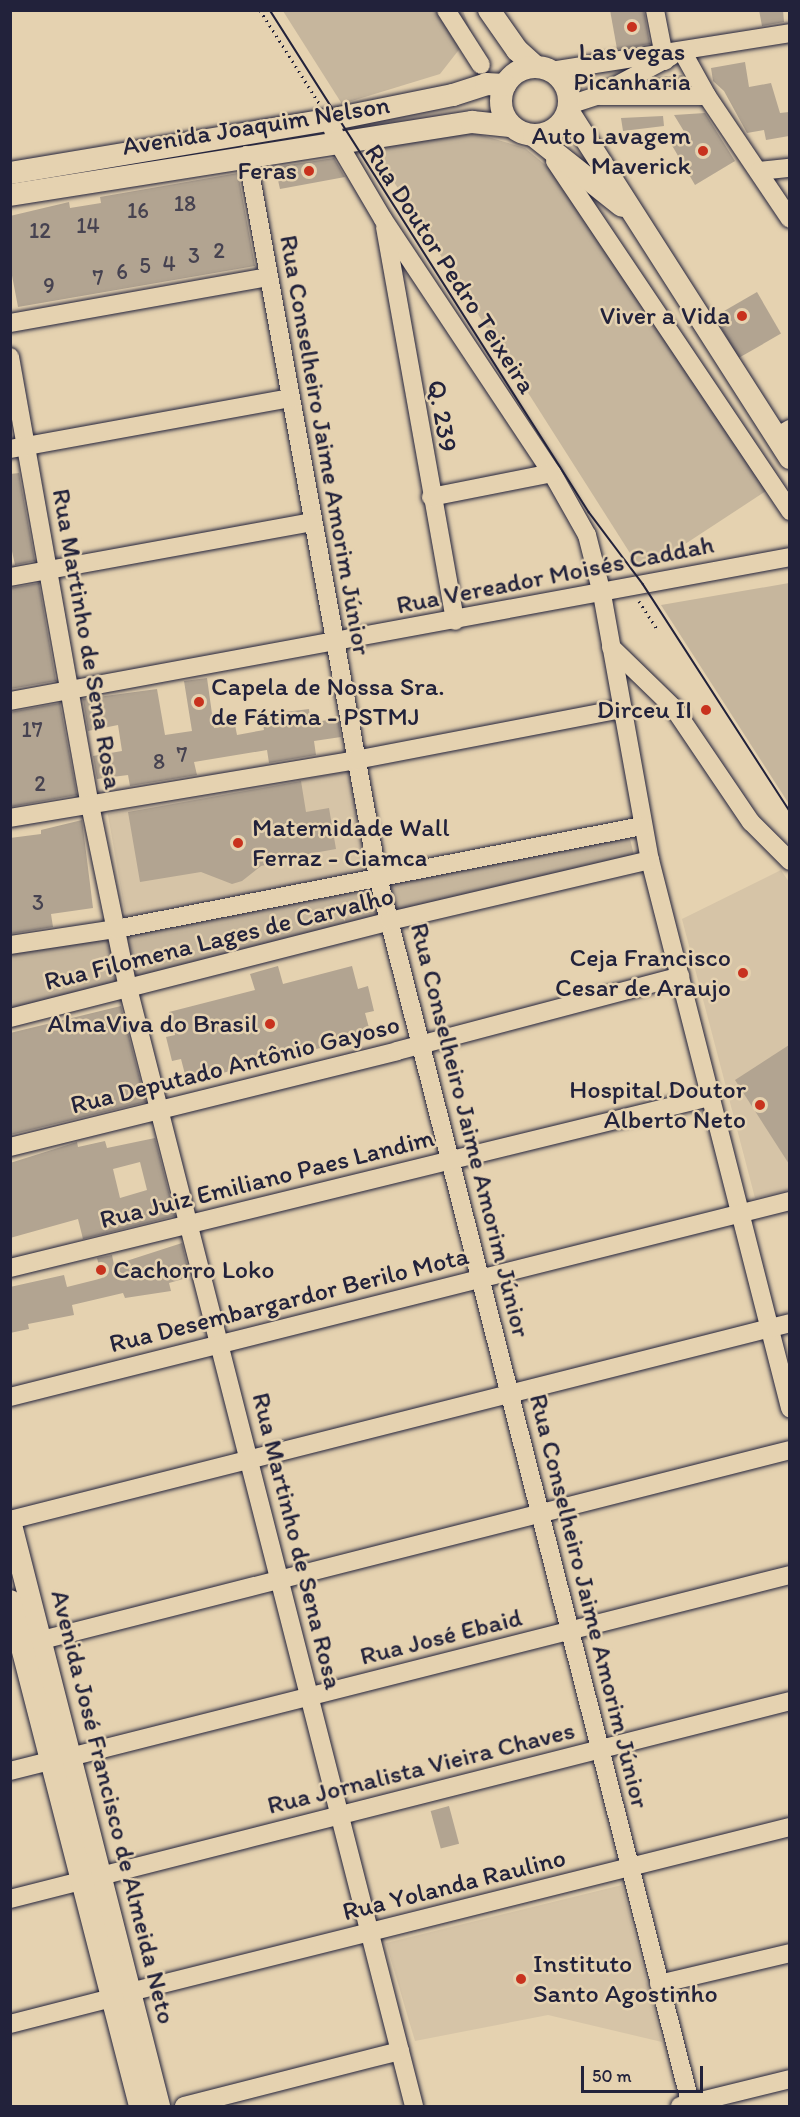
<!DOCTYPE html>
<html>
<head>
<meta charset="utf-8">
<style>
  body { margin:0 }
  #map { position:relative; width:800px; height:2117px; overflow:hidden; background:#e5d2b0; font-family:Itim,sans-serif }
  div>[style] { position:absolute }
  .built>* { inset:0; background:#d6c4a7; transform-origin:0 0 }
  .green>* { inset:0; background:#c6b69d }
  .building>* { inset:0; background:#b2a491; transform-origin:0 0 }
  .path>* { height:3px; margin-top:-1.5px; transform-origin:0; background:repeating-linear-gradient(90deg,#22223b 0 1.5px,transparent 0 6px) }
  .roads { filter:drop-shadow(0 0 2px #22223b) drop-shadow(0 0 2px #22223b) }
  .minor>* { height:18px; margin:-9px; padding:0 9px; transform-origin:9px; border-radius:9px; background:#e5d2b0 }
  .major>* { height:22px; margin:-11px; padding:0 11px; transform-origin:11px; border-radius:11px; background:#e5d2b0 }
  .major>.ring { margin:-11px; padding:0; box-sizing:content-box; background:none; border:22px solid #e5d2b0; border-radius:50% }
  .tram>* { height:1.5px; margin:-0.75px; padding:0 0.75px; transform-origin:0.75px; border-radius:0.75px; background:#22223b }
  .dots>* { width:16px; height:16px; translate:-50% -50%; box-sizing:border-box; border:3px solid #e5d2b0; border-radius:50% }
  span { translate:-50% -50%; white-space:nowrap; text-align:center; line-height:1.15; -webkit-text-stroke:5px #e5d2b0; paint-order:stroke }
  .number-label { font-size:22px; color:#464250 }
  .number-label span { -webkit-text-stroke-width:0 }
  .poi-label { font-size:26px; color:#22223b }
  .right { translate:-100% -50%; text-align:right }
  .left { translate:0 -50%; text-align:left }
  .street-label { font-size:26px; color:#22223b }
  .frame { position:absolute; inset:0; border:12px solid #22223b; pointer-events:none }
  .scale { position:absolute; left:581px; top:2066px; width:122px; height:27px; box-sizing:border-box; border:3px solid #22223b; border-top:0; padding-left:8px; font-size:18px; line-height:21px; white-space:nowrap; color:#22223b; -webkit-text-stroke:4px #e5d2b0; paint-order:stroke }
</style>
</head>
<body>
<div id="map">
  <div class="built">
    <div style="left:350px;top:771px;width:104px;height:246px;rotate:80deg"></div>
    <div style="clip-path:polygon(781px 870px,789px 882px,789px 1190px,755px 1198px,682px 919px)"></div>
    <div style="clip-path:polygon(622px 1885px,662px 2042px,548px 2015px,415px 2041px,386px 1943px)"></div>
  </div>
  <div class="green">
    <div style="clip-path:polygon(283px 11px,463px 11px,472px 33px,440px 74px,342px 104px)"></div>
    <div style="clip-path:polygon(471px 132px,525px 148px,560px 177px,766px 491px,650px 567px,635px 561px,373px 149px)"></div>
    <div style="clip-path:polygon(789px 583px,790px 583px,789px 804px,661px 605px)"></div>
    <div style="clip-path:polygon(629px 835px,635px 859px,11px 1010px,11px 951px)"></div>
  </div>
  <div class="building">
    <div style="clip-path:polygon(610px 10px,644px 10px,650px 44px,617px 49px)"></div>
    <div style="clip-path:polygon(759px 10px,783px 10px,784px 22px,762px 26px)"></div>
    <div style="clip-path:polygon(745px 62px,749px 87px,771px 83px,780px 113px,789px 112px,789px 136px,766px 140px,764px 130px,747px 133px,724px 91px,713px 81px,711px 68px)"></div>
    <div style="clip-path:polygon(682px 75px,688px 85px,657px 85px,656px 77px)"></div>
    <div style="clip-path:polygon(705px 113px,735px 161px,695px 185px,670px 142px,685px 133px,674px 115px)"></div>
    <div style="clip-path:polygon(663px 116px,664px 126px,623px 131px,621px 118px)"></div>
    <div style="clip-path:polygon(334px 158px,345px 177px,280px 189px,275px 167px)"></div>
    <div style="clip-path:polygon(238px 173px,255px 266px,18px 307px,10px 265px,10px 216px,69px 202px,70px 208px,101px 203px,100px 197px)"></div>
    <div style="left:757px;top:292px;width:48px;height:49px;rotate:60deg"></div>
    <div style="clip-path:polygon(19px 473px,35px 561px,15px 565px,10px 542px,10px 474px)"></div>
    <div style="clip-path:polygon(39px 583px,56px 681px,10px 689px,10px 588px)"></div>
    <div style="clip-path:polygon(207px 678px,214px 728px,235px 725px,237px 735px,264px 730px,261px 715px,309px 709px,311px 723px,338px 718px,341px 737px,314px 741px,316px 755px,269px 763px,267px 750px,194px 762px,197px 775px,130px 786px,128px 775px,97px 779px,93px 756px,122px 751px,118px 725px,88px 731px,83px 699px,157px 689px,165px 735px,192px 731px,184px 681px)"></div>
    <div style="clip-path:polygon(60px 703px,77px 795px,10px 807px,10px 712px)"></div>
    <div style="clip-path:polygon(301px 781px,306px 812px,329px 808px,336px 849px,280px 859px,280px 862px,261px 866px,242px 881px,232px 884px,201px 872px,140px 882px,128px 812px)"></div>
    <div style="clip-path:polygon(82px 820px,93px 908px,51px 914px,53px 927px,10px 934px,10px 838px,41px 834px,41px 830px)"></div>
    <div style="clip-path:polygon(278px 966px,283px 984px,352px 966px,358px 989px,368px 986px,374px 1011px,365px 1013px,371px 1035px,187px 1082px,181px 1059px,172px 1061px,166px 1037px,175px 1035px,169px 1012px,255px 990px,250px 974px)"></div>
    <div style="clip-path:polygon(121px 1006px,146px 1102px,10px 1135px,10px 1033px)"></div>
    <div style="clip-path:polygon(789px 1045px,789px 1164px,735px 1080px)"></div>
    <div style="clip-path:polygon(evenodd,155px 1138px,175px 1216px,83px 1239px,78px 1219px,10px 1238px,10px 1163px,77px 1142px,78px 1147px,105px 1141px,107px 1148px,155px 1138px,140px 1162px,147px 1190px,120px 1198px,113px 1169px,140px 1162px)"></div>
    <div style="clip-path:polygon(182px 1243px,190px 1277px,169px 1283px,171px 1291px,125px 1298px,123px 1293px,72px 1305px,74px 1315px,28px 1324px,29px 1329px,10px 1333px,10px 1287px,64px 1275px,67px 1287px,95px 1280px,102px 1278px,97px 1258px,112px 1255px,114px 1265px)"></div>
    <div style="left:449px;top:1806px;width:39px;height:19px;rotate:75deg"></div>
  </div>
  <div class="path">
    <div style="left:260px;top:10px;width:110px;rotate:57.6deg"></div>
    <div style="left:639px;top:601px;width:35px;rotate:57deg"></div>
  </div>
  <div class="roads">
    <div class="minor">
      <div style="left:446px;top:10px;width:65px;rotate:57.5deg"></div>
      <div style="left:655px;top:10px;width:52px;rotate:78.9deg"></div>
      <div style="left:682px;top:51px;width:51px;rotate:60.9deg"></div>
      <div style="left:707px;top:96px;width:148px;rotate:56deg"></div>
      <div style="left:551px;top:71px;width:242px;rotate:-9deg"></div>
      <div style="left:600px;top:96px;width:107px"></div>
      <div style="left:569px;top:105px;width:29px;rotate:-18deg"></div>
      <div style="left:597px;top:96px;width:83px;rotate:-28.1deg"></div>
      <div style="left:329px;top:119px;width:23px;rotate:70deg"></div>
      <div style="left:337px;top:141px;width:91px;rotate:59.5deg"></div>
      <div style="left:383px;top:219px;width:305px;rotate:56.4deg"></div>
      <div style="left:552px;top:473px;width:71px;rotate:60.6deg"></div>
      <div style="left:587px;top:535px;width:61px;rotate:75.7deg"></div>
      <div style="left:602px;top:594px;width:270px;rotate:79.8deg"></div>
      <div style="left:650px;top:860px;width:566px;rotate:75.67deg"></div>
      <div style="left:247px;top:155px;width:734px;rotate:79.72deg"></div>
      <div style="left:378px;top:877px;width:1268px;rotate:75.71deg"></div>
      <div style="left:555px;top:161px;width:422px;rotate:56.1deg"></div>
      <div style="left:759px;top:171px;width:31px;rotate:-6deg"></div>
      <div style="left:385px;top:227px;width:400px;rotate:79.9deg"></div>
      <div style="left:10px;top:323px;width:261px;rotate:-10.1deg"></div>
      <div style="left:10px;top:357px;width:455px;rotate:79.9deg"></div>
      <div style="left:90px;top:805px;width:187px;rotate:78.3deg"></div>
      <div style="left:128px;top:988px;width:1154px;rotate:75.65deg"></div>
      <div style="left:776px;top:437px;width:16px;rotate:-30deg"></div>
      <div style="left:10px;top:449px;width:285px;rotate:-10.3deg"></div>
      <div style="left:431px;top:497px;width:123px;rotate:-11.2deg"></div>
      <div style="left:10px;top:577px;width:308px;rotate:-10.3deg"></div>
      <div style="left:611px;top:647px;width:86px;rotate:44.1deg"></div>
      <div style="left:673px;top:707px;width:139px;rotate:55.9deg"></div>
      <div style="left:751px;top:822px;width:55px;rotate:45deg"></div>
      <div style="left:10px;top:701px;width:793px;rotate:-10.46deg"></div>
      <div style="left:10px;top:818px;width:351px;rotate:-9.5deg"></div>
      <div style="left:356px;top:760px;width:271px;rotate:-10.9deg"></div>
      <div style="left:10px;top:945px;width:107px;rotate:-8.6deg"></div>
      <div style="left:116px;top:929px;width:536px;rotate:-11.08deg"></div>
      <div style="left:10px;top:1018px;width:392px;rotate:-14.3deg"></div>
      <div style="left:390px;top:921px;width:267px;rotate:-13.2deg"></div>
      <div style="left:10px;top:1147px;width:399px;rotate:-13.9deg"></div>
      <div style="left:397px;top:1051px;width:293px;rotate:-14.8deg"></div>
      <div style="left:10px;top:1268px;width:721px;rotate:-13.73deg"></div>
      <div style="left:10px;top:1397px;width:804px;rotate:-14.11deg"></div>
      <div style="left:10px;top:1520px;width:804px;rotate:-14.17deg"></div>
      <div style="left:42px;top:1640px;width:772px;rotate:-14.25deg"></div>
      <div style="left:70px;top:1757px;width:743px;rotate:-14.19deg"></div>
      <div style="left:10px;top:1771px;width:41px;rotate:-14deg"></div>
      <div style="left:10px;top:1899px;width:805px;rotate:-14.24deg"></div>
      <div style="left:659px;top:1984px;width:135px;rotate:-13.3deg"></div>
      <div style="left:130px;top:1992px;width:680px;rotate:-14.04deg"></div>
      <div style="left:10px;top:2024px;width:105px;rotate:-14.3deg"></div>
      <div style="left:184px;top:2106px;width:223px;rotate:-14.3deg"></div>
      <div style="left:680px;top:2106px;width:113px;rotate:-13.8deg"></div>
    </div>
    <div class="major">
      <div style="left:489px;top:10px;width:49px;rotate:55deg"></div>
      <div style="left:517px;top:50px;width:25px;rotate:42deg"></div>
      <div class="ring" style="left:501px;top:67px;width:46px;height:46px"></div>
      <div style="left:568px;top:111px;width:412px;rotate:57.4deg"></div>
      <div style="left:534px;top:136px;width:112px;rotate:38.5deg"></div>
      <div style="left:10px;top:173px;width:334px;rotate:-9.5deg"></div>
      <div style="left:339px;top:118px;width:116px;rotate:-11.4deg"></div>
      <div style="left:453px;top:95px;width:35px;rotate:-18deg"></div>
      <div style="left:486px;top:84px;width:19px;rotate:3deg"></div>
      <div style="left:10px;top:195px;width:468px;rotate:-9deg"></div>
      <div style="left:472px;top:122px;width:39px;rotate:6deg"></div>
      <div style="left:10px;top:1521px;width:604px;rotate:75.71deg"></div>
      <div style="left:10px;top:1601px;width:521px;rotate:75.56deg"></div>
    </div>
  </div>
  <div class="tram">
    <div style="left:270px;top:10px;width:595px;rotate:57.57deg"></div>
    <div style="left:589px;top:512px;width:90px;rotate:53.1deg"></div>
    <div style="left:643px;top:584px;width:270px;rotate:57.1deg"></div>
  </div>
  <div class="dots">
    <div style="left:632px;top:27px;background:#c8321e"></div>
    <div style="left:703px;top:151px;background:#c8321e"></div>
    <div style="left:309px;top:171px;background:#c8321e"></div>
    <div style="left:742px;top:316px;background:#c8321e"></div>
    <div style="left:199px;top:702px;background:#c8321e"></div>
    <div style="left:706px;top:710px;background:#c8321e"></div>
    <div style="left:238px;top:843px;background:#c8321e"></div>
    <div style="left:743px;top:973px;background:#c8321e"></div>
    <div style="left:270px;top:1024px;background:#c8321e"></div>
    <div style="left:760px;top:1105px;background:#c8321e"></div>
    <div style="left:101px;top:1270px;background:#c8321e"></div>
    <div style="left:521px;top:1979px;background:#c8321e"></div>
  </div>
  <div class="number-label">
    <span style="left:185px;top:204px">18</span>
    <span style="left:138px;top:211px">16</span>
    <span style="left:88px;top:226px">14</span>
    <span style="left:40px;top:231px">12</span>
    <span style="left:219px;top:251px">2</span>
    <span style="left:194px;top:256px">3</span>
    <span style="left:169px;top:264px">4</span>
    <span style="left:145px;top:266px">5</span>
    <span style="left:122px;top:272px">6</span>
    <span style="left:98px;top:278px">7</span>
    <span style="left:49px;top:286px">9</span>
    <span style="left:32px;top:730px">17</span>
    <span style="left:182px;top:755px">7</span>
    <span style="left:159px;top:762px">8</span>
    <span style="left:40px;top:784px">2</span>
    <span style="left:38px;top:903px">3</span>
  </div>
  <div class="poi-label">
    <span style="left:632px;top:67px">Las vegas<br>Picanharia</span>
    <span class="right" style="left:691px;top:151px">Auto Lavagem<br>Maverick</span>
    <span class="right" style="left:297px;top:171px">Feras</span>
    <span class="right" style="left:730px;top:316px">Viver a Vida</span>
    <span class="left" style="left:211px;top:702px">Capela de Nossa Sra.<br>de Fátima - PSTMJ</span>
    <span class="right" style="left:692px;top:710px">Dirceu II</span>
    <span class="left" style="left:252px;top:843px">Maternidade Wall<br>Ferraz - Ciamca</span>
    <span class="right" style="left:731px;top:973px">Ceja Francisco<br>Cesar de Araujo</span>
    <span class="right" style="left:258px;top:1024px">AlmaViva do Brasil</span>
    <span class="right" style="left:746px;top:1105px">Hospital Doutor<br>Alberto Neto</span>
    <span class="left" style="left:113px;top:1270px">Cachorro Loko</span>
    <span class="left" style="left:533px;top:1979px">Instituto<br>Santo Agostinho</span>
  </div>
  <div class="street-label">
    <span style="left:256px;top:126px;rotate:-9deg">Avenida Joaquim Nelson</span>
    <span style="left:450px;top:269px;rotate:57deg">Rua Doutor Pedro Teixeira</span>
    <span style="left:442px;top:416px;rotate:80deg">Q. 239</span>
    <span style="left:325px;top:445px;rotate:80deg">Rua Conselheiro Jaime Amorim Júnior</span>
    <span style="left:555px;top:575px;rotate:-11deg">Rua Vereador Moisés Caddah</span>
    <span style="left:87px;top:639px;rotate:80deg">Rua Martinho de Sena Rosa</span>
    <span style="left:219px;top:939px;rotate:-14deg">Rua Filomena Lages de Carvalho</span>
    <span style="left:235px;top:1065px;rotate:-14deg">Rua Deputado Antônio Gayoso</span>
    <span style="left:470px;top:1130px;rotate:76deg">Rua Conselheiro Jaime Amorim Júnior</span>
    <span style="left:267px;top:1179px;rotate:-14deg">Rua Juiz Emiliano Paes Landim</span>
    <span style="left:289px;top:1300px;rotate:-14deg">Rua Desembargardor Berilo Mota</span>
    <span style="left:297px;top:1541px;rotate:76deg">Rua Martinho de Sena Rosa</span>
    <span style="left:589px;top:1601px;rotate:76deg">Rua Conselheiro Jaime Amorim Júnior</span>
    <span style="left:441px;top:1637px;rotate:-14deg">Rua José Ebaid</span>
    <span style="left:421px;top:1768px;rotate:-14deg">Rua Jornalista Vieira Chaves</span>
    <span style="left:113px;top:1807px;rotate:76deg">Avenida José Francisco de Almeida Neto</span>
    <span style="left:454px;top:1885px;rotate:-14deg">Rua Yolanda Raulino</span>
  </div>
  <div class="frame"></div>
  <div class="scale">50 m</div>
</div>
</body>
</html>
